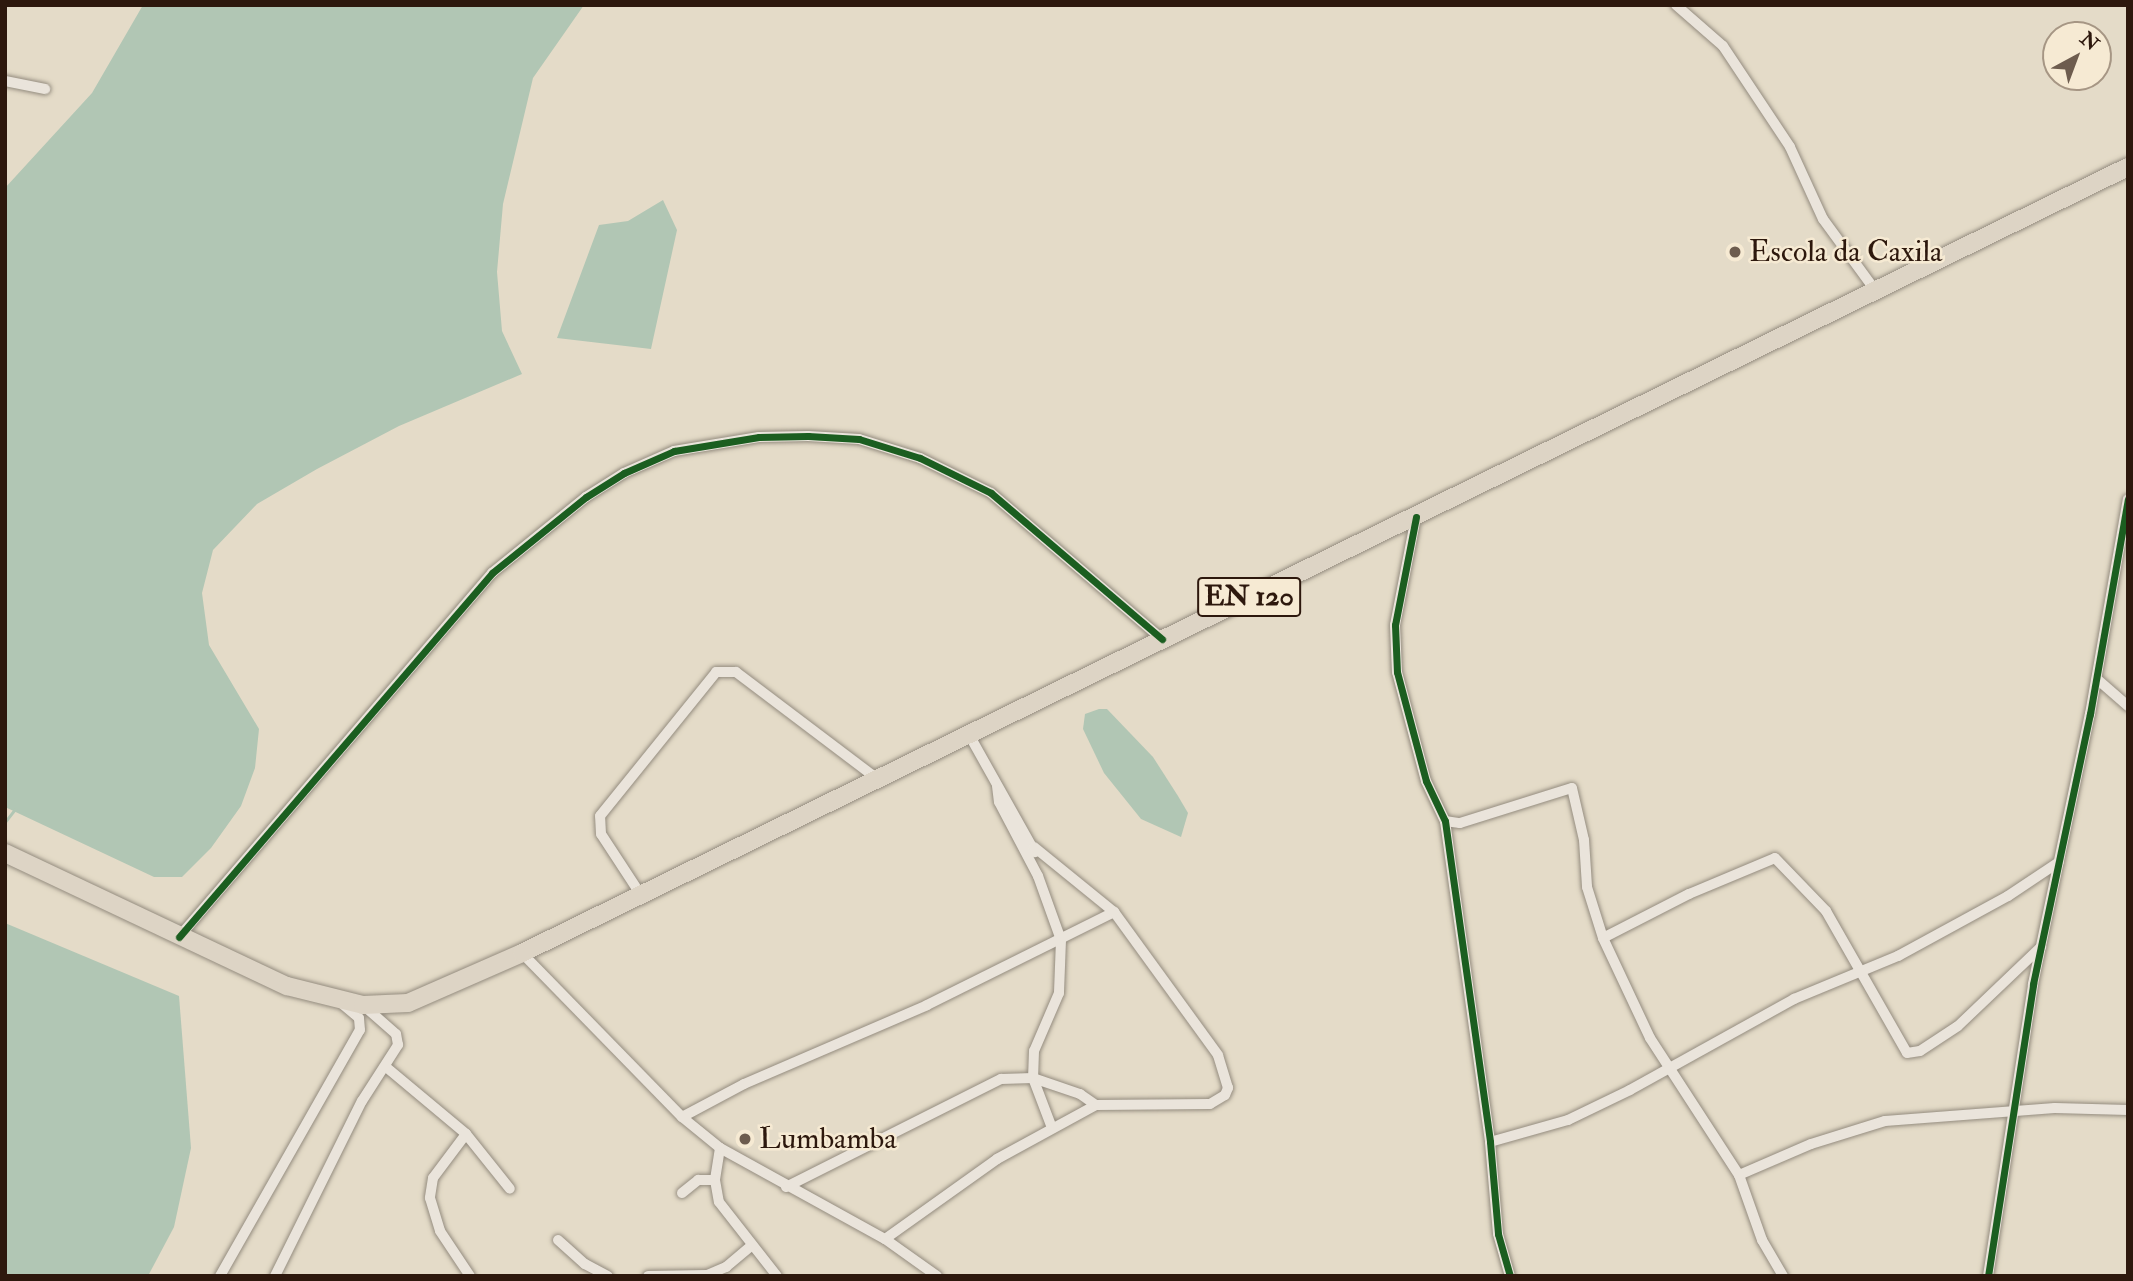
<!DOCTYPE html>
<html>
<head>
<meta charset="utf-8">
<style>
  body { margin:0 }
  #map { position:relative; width:2133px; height:1281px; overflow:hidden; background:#e4dbc8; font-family:"IM FELL Double Pica",serif }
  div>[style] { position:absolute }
  .water>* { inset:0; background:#b1c6b4 }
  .stream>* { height:2.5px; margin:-1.25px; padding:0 1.25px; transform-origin:1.25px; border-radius:1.25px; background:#b1c6b4 }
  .roads { filter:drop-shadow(0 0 2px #948c7f) drop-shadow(0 0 2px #948c7f) }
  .street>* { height:10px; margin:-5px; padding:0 5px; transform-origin:5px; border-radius:5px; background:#eae4db }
  .primary>* { height:18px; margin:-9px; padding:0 9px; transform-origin:9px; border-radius:9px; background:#ddd4c5 }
  .cycleway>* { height:7px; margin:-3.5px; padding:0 3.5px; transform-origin:3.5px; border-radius:3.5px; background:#1b5e20 }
  .dots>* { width:19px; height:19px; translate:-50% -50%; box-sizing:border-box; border:4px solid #f6ead3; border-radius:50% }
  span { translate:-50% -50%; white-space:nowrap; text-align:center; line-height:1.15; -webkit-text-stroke:5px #f6ead3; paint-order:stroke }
  .shield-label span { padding:2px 5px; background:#f6ead3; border:2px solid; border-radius:5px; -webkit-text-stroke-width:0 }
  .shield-label { font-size:28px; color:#2d180d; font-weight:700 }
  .poi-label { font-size:30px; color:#2d180d }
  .left { translate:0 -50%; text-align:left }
  .frame { position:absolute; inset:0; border:7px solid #2d180d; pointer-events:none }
  .north { position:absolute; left:2042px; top:21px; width:70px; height:70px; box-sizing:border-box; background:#f6ead3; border:2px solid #a69684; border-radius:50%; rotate:41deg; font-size:19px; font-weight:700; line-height:28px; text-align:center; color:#2d180d }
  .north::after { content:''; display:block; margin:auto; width:24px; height:32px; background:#6d5c4e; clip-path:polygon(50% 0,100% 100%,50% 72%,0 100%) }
</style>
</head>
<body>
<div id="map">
  <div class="water">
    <div style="clip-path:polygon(143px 5px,584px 5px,533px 78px,503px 204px,497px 272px,502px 331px,522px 374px,399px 426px,317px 469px,257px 504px,213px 550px,202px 593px,209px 645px,259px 729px,255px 768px,241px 806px,211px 848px,182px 877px,154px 877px,5px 807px,5px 188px,92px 93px)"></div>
    <div style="clip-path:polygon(663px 200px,677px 230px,651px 349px,557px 338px,599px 225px,628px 221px)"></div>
    <div style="clip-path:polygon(1099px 709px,1107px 709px,1153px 757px,1178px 796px,1188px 813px,1181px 837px,1141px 819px,1104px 773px,1083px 729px,1085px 714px)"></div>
    <div style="clip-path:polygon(5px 923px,179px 996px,191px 1148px,174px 1227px,148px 1276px,5px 1276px)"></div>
  </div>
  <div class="stream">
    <div style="left:5px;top:822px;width:16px;rotate:-52deg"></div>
  </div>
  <div class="roads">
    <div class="street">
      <div style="left:1676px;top:5px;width:62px;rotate:41.1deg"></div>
      <div style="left:1723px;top:46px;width:121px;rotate:56.4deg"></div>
      <div style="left:1790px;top:147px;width:79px;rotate:65.4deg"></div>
      <div style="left:1823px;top:219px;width:88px;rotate:53.8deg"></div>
      <div style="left:5px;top:81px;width:41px;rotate:11.3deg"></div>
      <div style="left:1416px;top:517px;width:110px;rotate:101deg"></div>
      <div style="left:1395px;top:625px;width:47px;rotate:87.6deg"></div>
      <div style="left:1397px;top:672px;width:113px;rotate:75.1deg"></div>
      <div style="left:1426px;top:781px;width:44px;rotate:64.6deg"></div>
      <div style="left:1445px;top:821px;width:324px;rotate:82deg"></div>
      <div style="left:1490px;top:1142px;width:92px;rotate:85deg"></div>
      <div style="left:1498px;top:1234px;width:44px;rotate:74.1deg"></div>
      <div style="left:2097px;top:679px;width:41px;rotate:41.1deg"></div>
      <div style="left:967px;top:731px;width:139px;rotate:60.7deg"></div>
      <div style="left:997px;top:786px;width:16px;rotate:83deg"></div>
      <div style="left:999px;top:802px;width:84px;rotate:62.2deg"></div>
      <div style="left:1038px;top:876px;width:68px;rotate:70.2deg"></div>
      <div style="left:1061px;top:940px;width:53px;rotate:92.2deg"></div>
      <div style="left:1059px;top:993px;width:63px;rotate:113.3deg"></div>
      <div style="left:1034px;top:1051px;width:27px;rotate:92deg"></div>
      <div style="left:1033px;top:1078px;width:53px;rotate:69.2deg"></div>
      <div style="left:1445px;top:821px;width:15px;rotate:8deg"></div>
      <div style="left:1460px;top:823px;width:117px;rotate:-17.4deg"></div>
      <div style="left:1572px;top:788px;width:53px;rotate:77deg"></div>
      <div style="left:1584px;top:840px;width:47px;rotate:86.3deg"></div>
      <div style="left:1587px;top:887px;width:53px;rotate:72.6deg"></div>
      <div style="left:1603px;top:938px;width:110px;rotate:64.8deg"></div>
      <div style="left:1650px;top:1038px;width:163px;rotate:57deg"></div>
      <div style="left:1739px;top:1175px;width:69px;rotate:70.5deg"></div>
      <div style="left:1762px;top:1240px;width:42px;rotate:59.7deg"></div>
      <div style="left:639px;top:892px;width:69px;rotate:-123.2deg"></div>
      <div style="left:601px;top:834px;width:18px;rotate:-93deg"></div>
      <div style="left:600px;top:816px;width:185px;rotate:-51.1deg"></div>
      <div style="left:716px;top:672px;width:20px"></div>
      <div style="left:736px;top:672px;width:174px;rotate:37.1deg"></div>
      <div style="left:179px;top:937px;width:480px;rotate:-49.3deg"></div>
      <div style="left:492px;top:573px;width:121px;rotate:-39deg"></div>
      <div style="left:586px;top:497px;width:45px;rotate:-32.3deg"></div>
      <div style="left:624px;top:473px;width:55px;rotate:-23.7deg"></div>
      <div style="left:674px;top:451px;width:86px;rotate:-9.4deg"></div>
      <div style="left:759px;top:437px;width:49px;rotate:-1.2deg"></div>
      <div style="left:808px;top:436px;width:51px;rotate:3.4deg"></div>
      <div style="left:859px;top:439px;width:64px;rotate:17.3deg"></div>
      <div style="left:920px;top:458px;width:79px;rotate:26.2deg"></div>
      <div style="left:991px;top:493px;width:225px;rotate:40.5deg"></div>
      <div style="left:1603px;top:938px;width:97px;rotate:-27.1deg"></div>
      <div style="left:1689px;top:894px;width:93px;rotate:-22.7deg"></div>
      <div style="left:1775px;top:858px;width:74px;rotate:46.1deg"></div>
      <div style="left:1826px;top:911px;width:163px;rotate:60.3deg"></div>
      <div style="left:1907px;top:1053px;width:13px;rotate:-9deg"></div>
      <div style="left:1920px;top:1051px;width:45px;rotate:-33.3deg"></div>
      <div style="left:1958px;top:1026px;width:115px;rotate:-43.6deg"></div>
      <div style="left:522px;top:953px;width:229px;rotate:45.7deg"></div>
      <div style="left:682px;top:1117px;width:49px;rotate:39.2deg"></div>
      <div style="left:720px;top:1148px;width:188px;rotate:28.9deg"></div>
      <div style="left:885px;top:1239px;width:64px;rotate:35.4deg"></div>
      <div style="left:386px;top:1067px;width:104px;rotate:39.9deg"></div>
      <div style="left:466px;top:1134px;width:70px;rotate:51.3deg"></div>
      <div style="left:682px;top:1117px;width:70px;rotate:-28deg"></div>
      <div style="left:744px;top:1084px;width:199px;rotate:-23.3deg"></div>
      <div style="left:927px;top:1005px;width:209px;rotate:-26.4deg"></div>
      <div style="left:466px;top:1134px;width:55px;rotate:126.9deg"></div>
      <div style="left:433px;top:1178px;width:20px;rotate:99deg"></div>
      <div style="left:430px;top:1198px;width:34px;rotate:73deg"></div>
      <div style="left:440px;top:1231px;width:54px;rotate:56.3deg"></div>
      <div style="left:1490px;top:1142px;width:81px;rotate:-15.8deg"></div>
      <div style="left:1568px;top:1120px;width:69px;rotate:-25.8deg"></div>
      <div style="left:1630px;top:1090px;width:188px;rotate:-29deg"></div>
      <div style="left:1794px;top:999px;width:113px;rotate:-22.5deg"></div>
      <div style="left:1898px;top:956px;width:125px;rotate:-28.6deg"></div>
      <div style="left:2008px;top:896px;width:61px;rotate:-33.7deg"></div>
      <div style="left:720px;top:1148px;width:32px;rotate:99deg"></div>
      <div style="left:715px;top:1180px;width:22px;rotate:80deg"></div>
      <div style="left:719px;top:1202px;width:94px;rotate:51.9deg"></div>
      <div style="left:1739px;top:1175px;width:78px;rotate:-23.3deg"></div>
      <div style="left:1811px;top:1144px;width:77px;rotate:-17.3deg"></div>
      <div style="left:1885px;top:1121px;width:170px;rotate:-4.4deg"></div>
      <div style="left:2055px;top:1108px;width:73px;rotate:1.6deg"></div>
      <div style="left:786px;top:1187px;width:241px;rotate:-26.7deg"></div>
      <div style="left:1001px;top:1079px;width:32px;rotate:-2deg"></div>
      <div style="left:1033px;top:1078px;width:50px;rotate:18.8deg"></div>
      <div style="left:1080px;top:1094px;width:19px;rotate:35deg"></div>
      <div style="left:682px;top:1193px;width:21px;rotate:-39deg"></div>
      <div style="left:698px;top:1180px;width:17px"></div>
      <div style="left:885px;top:1239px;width:138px;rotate:-35.5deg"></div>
      <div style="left:997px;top:1159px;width:113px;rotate:-28.6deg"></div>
      <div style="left:1096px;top:1105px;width:114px;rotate:-0.5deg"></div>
      <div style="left:1210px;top:1104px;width:17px;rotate:-31deg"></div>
      <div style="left:1225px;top:1095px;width:8px;rotate:-67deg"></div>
      <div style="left:1228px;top:1088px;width:34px;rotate:-107deg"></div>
      <div style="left:1218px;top:1055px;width:177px;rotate:-126deg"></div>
      <div style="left:1114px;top:912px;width:103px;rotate:-140.9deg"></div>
      <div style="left:558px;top:1240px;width:36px;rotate:42deg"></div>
      <div style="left:585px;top:1264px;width:26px;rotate:28deg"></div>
      <div style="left:220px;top:1276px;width:283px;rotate:-60.4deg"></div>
      <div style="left:360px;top:1030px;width:12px;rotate:-95deg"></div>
      <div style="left:359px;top:1018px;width:23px;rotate:-140deg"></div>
      <div style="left:275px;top:1276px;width:195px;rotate:-63.6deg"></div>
      <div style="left:362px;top:1101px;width:67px;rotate:-57.3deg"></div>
      <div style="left:398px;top:1045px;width:11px;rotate:-100deg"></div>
      <div style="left:396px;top:1034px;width:44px;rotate:-138.7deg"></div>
      <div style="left:648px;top:1276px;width:59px;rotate:-1deg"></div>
      <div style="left:707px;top:1275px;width:21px;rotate:-23deg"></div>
      <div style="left:726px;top:1267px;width:34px;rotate:-40deg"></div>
      <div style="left:1988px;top:1276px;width:295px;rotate:-81.2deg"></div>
      <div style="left:2033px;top:984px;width:276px;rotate:-78.1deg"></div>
      <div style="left:2090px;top:714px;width:218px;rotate:-80deg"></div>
    </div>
    <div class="primary">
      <div style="left:5px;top:853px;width:312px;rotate:25.3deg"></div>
      <div style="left:287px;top:986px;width:78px;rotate:14deg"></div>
      <div style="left:363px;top:1005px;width:45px;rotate:-2.5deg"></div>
      <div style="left:408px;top:1003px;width:124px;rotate:-23.7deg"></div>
      <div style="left:522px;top:953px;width:1788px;rotate:-26.08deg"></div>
    </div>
  </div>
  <div class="cycleway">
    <div style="left:1416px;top:517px;width:110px;rotate:101deg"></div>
    <div style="left:1395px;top:625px;width:47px;rotate:87.6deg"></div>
    <div style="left:1397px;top:672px;width:113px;rotate:75.1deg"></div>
    <div style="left:1426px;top:781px;width:44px;rotate:64.6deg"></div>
    <div style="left:1445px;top:821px;width:324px;rotate:82deg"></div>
    <div style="left:1490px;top:1142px;width:92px;rotate:85deg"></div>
    <div style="left:1498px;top:1234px;width:44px;rotate:74.1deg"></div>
    <div style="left:179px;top:937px;width:480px;rotate:-49.3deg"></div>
    <div style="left:492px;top:573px;width:121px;rotate:-39deg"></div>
    <div style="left:586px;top:497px;width:45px;rotate:-32.3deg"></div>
    <div style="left:624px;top:473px;width:55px;rotate:-23.7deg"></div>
    <div style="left:674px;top:451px;width:86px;rotate:-9.4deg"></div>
    <div style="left:759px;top:437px;width:49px;rotate:-1.2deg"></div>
    <div style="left:808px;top:436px;width:51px;rotate:3.4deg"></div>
    <div style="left:859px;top:439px;width:64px;rotate:17.3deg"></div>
    <div style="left:920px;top:458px;width:79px;rotate:26.2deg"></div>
    <div style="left:991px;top:493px;width:225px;rotate:40.5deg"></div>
    <div style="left:1988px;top:1276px;width:295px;rotate:-81.2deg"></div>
    <div style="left:2033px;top:984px;width:276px;rotate:-78.1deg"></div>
    <div style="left:2090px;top:714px;width:218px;rotate:-80deg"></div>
  </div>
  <div class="dots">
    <div style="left:1735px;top:252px;background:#6d5c4e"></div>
    <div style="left:745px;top:1139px;background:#6d5c4e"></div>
  </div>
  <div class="shield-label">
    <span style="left:1249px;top:597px">EN 120</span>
  </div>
  <div class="poi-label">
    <span class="left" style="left:1749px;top:252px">Escola da Caxila</span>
    <span class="left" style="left:759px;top:1139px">Lumbamba</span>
  </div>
  <div class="frame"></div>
  <div class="north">N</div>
</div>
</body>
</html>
